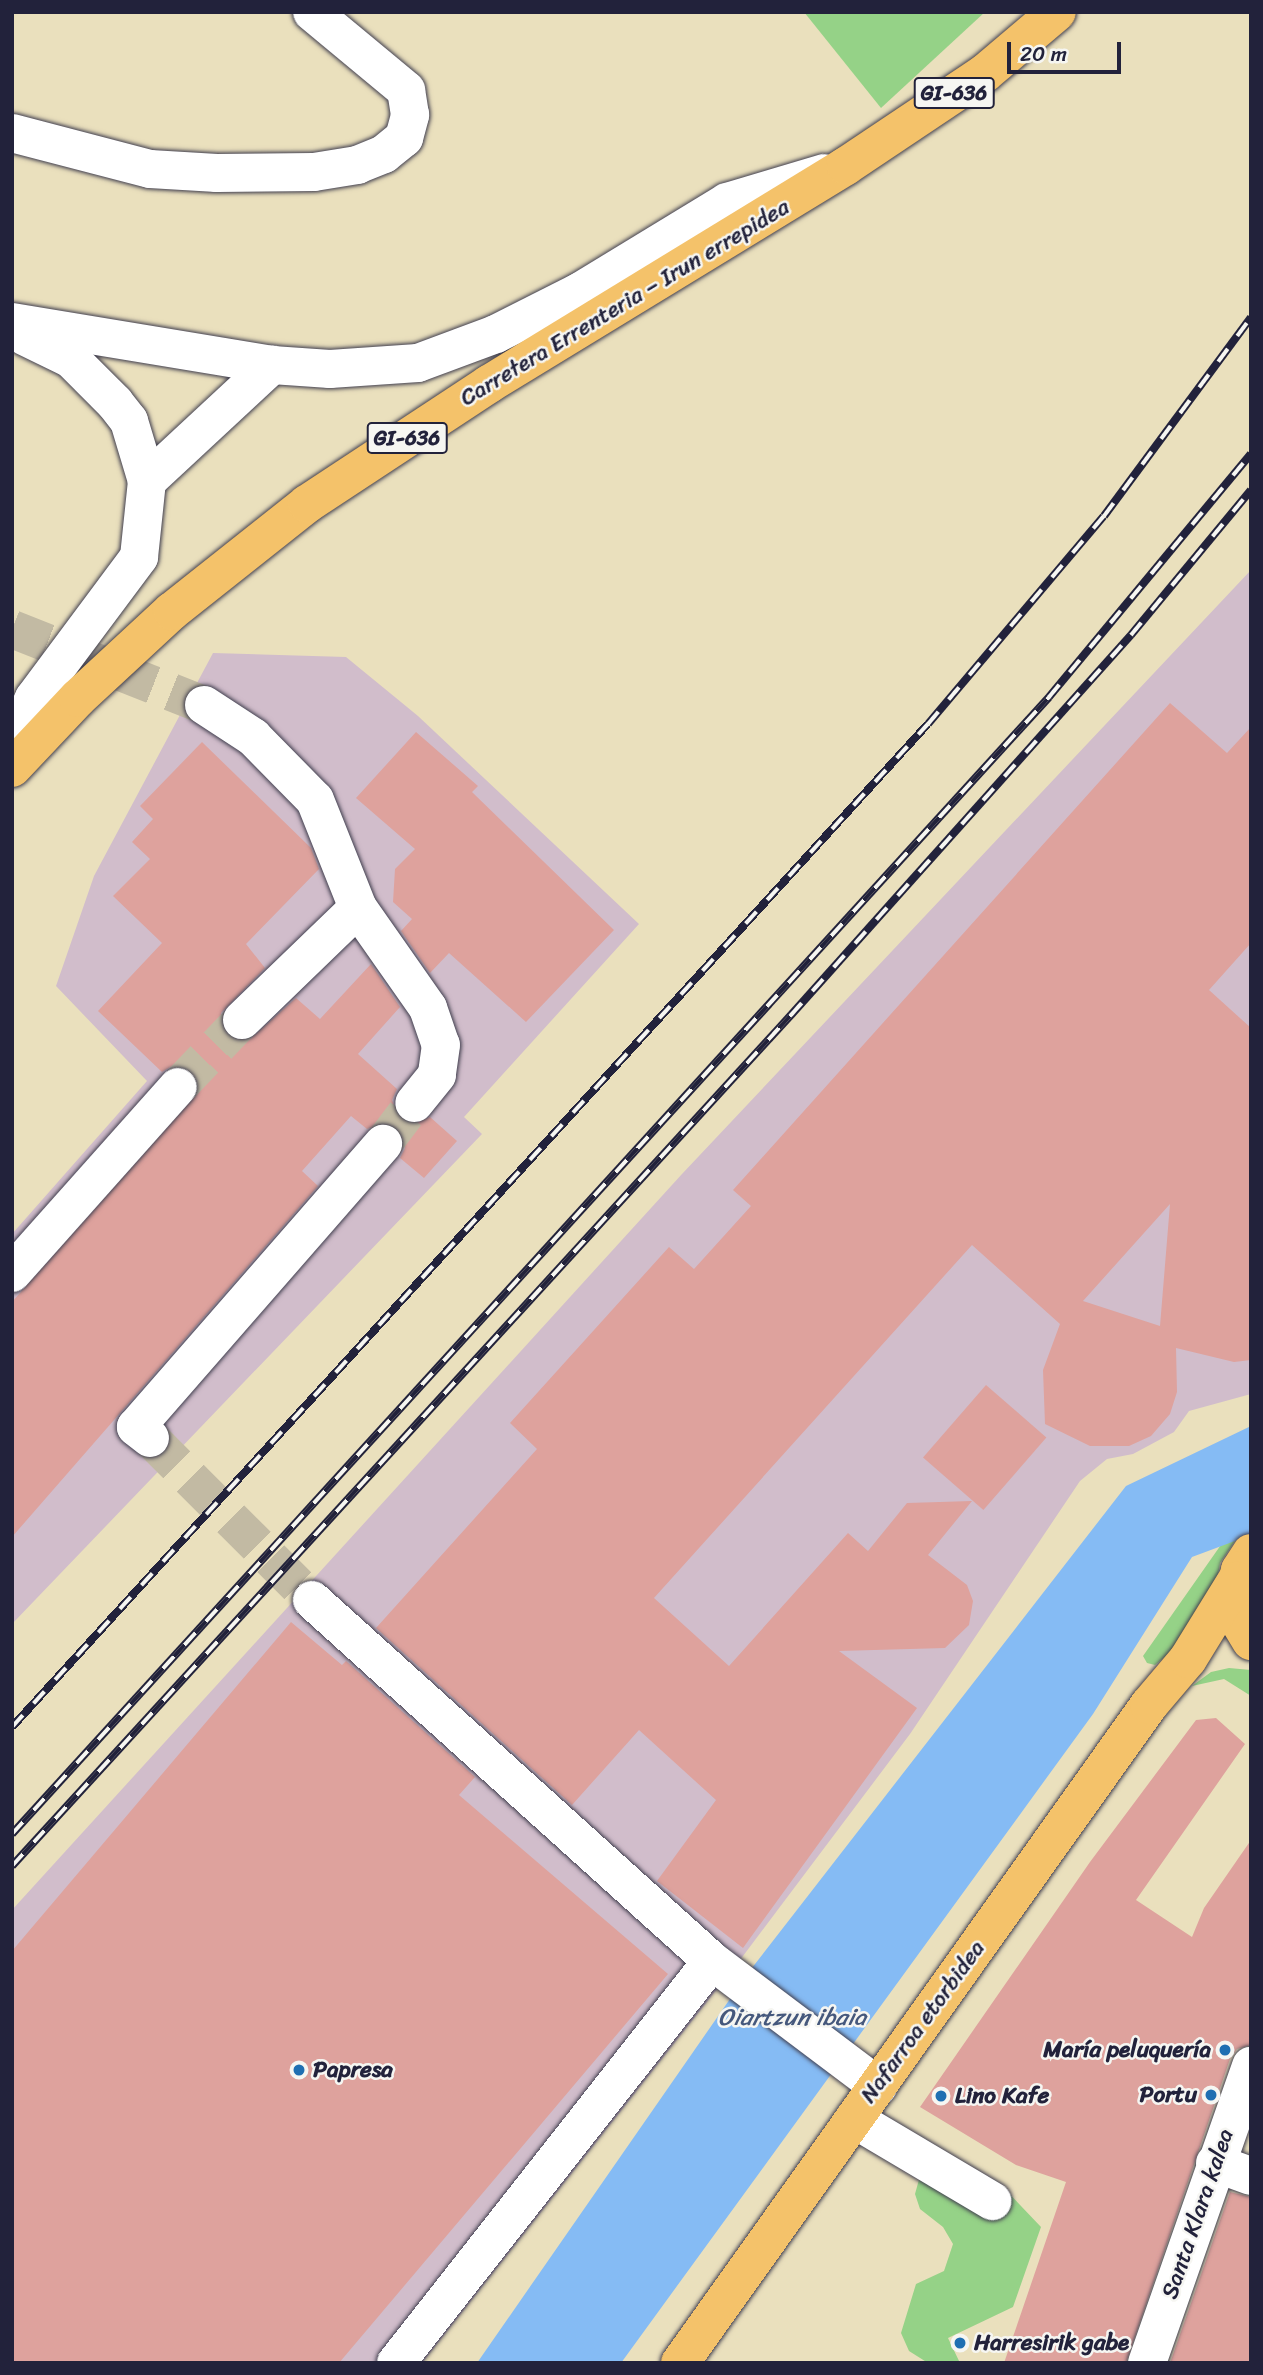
<!DOCTYPE html>
<html>
<head>
<meta charset="utf-8">
<style>
  body { margin:0 }
  #map { position:relative; width:1263px; height:2375px; overflow:hidden; background:#eae0bd; font-family:Sriracha,sans-serif }
  div>[style] { position:absolute }
  .industrial>* { inset:0; background:#d1bdcb }
  .green>* { inset:0; background:#95d287 }
  .water>* { inset:0; background:#85bbf4 }
  .building>* { inset:0; background:#dea29d; transform-origin:0 0 }
  .minor-tunnel>* { height:38px; margin-top:-19px; transform-origin:0; background:repeating-linear-gradient(90deg,#c2baa3 0 38px,transparent 0 57px) }
  .roads { filter:drop-shadow(0 0 2px #403e4e) drop-shadow(0 0 2px #403e4e) }
  .minor>* { height:38px; margin:-19px; padding:0 19px; transform-origin:19px; border-radius:19px; background:#fff }
  .major>* { height:38px; margin:-19px; padding:0 19px; transform-origin:19px; border-radius:19px; background:#f4c26a }
  .rail>* { height:8px; margin-top:-4px; transform-origin:0; background:repeating-linear-gradient(90deg,#f6f6f2 0 16px,#22223b 0 32px); box-sizing:border-box; border-block:2px solid #22223b }
  .dots>* { width:19px; height:19px; translate:-50% -50%; box-sizing:border-box; border:4px solid #f6f6f2; border-radius:50% }
  span { translate:-50% -50%; white-space:nowrap; text-align:center; line-height:1.15; -webkit-text-stroke:5px #f6f6f2; paint-order:stroke }
  .shield-label span { padding:2px 5px; background:#f6f6f2; border:2px solid; border-radius:5px; -webkit-text-stroke-width:0 }
  .shield-label { font-size:21px; color:#22223b; font-weight:700 }
  .street-label { font-size:23px; color:#22223b }
  .poi-label { font-size:23px; color:#22223b; font-weight:700 }
  .right { translate:-100% -50%; text-align:right }
  .left { translate:0 -50%; text-align:left }
  .water-label { font-size:24px; color:#45587c; font-style:italic }
  .frame { position:absolute; inset:0; border:14px solid #22223b; pointer-events:none }
  .scale { position:absolute; left:1007px; top:42px; width:114px; height:32px; box-sizing:border-box; border:4px solid #22223b; border-top:0; padding-left:9px; font-size:21px; line-height:24px; white-space:nowrap; color:#22223b; -webkit-text-stroke:5px #f6f6f2; paint-order:stroke }
</style>
</head>
<body>
<div id="map">
  <div class="industrial">
    <div style="clip-path:polygon(1251px 570px,1251px 1394px,1189px 1411px,1174px 1432px,1133px 1454px,1107px 1459px,1080px 1481px,910px 1734px,740px 1960px,422px 2363px,12px 2363px,12px 1910px,682px 1174px)"></div>
    <div style="clip-path:polygon(213px 653px,346px 657px,418px 716px,639px 924px,464px 1117px,482px 1134px,12px 1624px,12px 1234px,147px 1081px,56px 986px,94px 876px)"></div>
  </div>
  <div class="green">
    <div style="clip-path:polygon(804px 12px,985px 12px,881px 108px)"></div>
    <div style="clip-path:polygon(1244px 1512px,1237px 1538px,1220px 1563px,1214px 1599px,1195px 1632px,1155px 1665px,1147px 1663px,1143px 1656px)"></div>
    <div style="clip-path:polygon(1229px 1668px,1251px 1670px,1251px 1696px,1224px 1679px,1192px 1686px,1211px 1672px)"></div>
    <div style="clip-path:polygon(920px 2176px,1001px 2185px,1041px 2227px,1013px 2307px,948px 2338px,960px 2363px,928px 2363px,909px 2351px,901px 2333px,916px 2284px,944px 2271px,953px 2244px,943px 2227px,920px 2209px,915px 2194px)"></div>
  </div>
  <div class="water">
    <div style="clip-path:polygon(1251px 1426px,1251px 1535px,1192px 1557px,1093px 1714px,621px 2363px,477px 2363px,748px 1973px,1126px 1486px)"></div>
  </div>
  <div class="building">
    <div style="clip-path:polygon(evenodd,1170px 703px,1227px 753px,1251px 727px,1251px 943px,1209px 990px,1251px 1028px,1251px 1360px,1234px 1362px,1176px 1348px,1177px 1392px,1170px 1414px,1151px 1436px,1129px 1446px,1090px 1446px,1045px 1424px,1043px 1370px,1060px 1324px,972px 1245px,654px 1598px,729px 1666px,848px 1533px,868px 1551px,907px 1503px,972px 1501px,928px 1555px,967px 1585px,973px 1601px,969px 1625px,945px 1648px,839px 1651px,917px 1708px,743px 1948px,657px 1881px,716px 1800px,639px 1730px,572px 1805px,376px 1628px,537px 1449px,510px 1423px,669px 1247px,694px 1269px,751px 1206px,733px 1190px,1170px 703px,1170px 1204px,1160px 1326px,1083px 1301px,1170px 1204px)"></div>
    <div style="clip-path:polygon(416px 732px,478px 786px,472px 792px,614px 930px,526px 1022px,449px 953px,430px 973px,401px 931px,412px 919px,393px 902px,395px 869px,415px 849px,356px 798px)"></div>
    <div style="clip-path:polygon(202px 742px,311px 848px,319px 869px,246px 944px,265px 968px,221px 1013px,226px 1035px,248px 1041px,296px 998px,320px 1019px,371px 964px,400px 1007px,358px 1054px,397px 1089px,392px 1100px,400px 1119px,411px 1125px,430px 1117px,457px 1141px,424px 1178px,400px 1158px,405px 1148px,398px 1128px,387px 1122px,367px 1129px,351px 1116px,302px 1171px,318px 1186px,12px 1537px,12px 1302px,199px 1092px,192px 1070px,172px 1066px,162px 1072px,98px 1011px,162px 943px,113px 896px,150px 859px,132px 842px,153px 819px,140px 806px)"></div>
    <div style="left:986px;top:1385px;width:80px;height:96px;rotate:41deg"></div>
    <div style="clip-path:polygon(291px 1622px,342px 1665px,346px 1661px,475px 1777px,459px 1795px,668px 1974px,339px 2363px,12px 2363px,12px 1951px)"></div>
    <div style="clip-path:polygon(1216px 1718px,1245px 1744px,1136px 1900px,1192px 1937px,1204px 1908px,1251px 1840px,1251px 2045px,1237px 2049px,1230px 2059px,1126px 2363px,1004px 2363px,1066px 2182px,1016px 2165px,920px 2107px,1090px 1862px,1196px 1720px)"></div>
    <div style="clip-path:polygon(1230px 2192px,1251px 2197px,1251px 2363px,1170px 2363px)"></div>
  </div>
  <div class="minor-tunnel">
    <div style="left:12px;top:629px;width:206px;rotate:21.6deg"></div>
    <div style="left:178px;top:1087px;width:93px;rotate:-46.3deg"></div>
    <div style="left:383px;top:1144px;width:51px;rotate:-52.9deg"></div>
    <div style="left:150px;top:1438px;width:229px;rotate:45deg"></div>
  </div>
  <div class="roads">
    <div class="minor">
      <div style="left:12px;top:133px;width:143px;rotate:14.6deg"></div>
      <div style="left:150px;top:169px;width:67px;rotate:3.4deg"></div>
      <div style="left:217px;top:173px;width:97px;rotate:-0.6deg"></div>
      <div style="left:314px;top:172px;width:44px;rotate:-9.2deg"></div>
      <div style="left:357px;top:165px;width:29px;rotate:-22deg"></div>
      <div style="left:384px;top:154px;width:26px;rotate:-39deg"></div>
      <div style="left:404px;top:138px;width:24px;rotate:-75deg"></div>
      <div style="left:410px;top:115px;width:25px;rotate:-99deg"></div>
      <div style="left:406px;top:90px;width:122px;rotate:-140.3deg"></div>
      <div style="left:12px;top:322px;width:264px;rotate:9.4deg"></div>
      <div style="left:272px;top:365px;width:58px;rotate:3.9deg"></div>
      <div style="left:330px;top:369px;width:88px;rotate:-3.9deg"></div>
      <div style="left:418px;top:363px;width:83px;rotate:-20.4deg"></div>
      <div style="left:496px;top:334px;width:93px;rotate:-26.8deg"></div>
      <div style="left:579px;top:292px;width:173px;rotate:-31.3deg"></div>
      <div style="left:727px;top:202px;width:101px;rotate:-16.6deg"></div>
      <div style="left:147px;top:481px;width:171px;rotate:-42.9deg"></div>
      <div style="left:204px;top:705px;width:59px;rotate:33.1deg"></div>
      <div style="left:253px;top:737px;width:88px;rotate:45.5deg"></div>
      <div style="left:315px;top:800px;width:116px;rotate:68.3deg"></div>
      <div style="left:358px;top:908px;width:122px;rotate:55deg"></div>
      <div style="left:428px;top:1008px;width:39px;rotate:71deg"></div>
      <div style="left:441px;top:1045px;width:30px;rotate:98deg"></div>
      <div style="left:437px;top:1075px;width:36px;rotate:129deg"></div>
      <div style="left:12px;top:745px;width:52px;rotate:-64.9deg"></div>
      <div style="left:34px;top:698px;width:176px;rotate:-53.3deg"></div>
      <div style="left:139px;top:557px;width:76px;rotate:-84deg"></div>
      <div style="left:147px;top:481px;width:63px;rotate:-106.7deg"></div>
      <div style="left:129px;top:421px;width:23px;rotate:-128deg"></div>
      <div style="left:115px;top:403px;width:62px;rotate:-135deg"></div>
      <div style="left:71px;top:359px;width:52px;rotate:-153.9deg"></div>
      <div style="left:242px;top:1020px;width:161px;rotate:-44deg"></div>
      <div style="left:12px;top:1273px;width:249px;rotate:-48.3deg"></div>
      <div style="left:150px;top:1438px;width:18px;rotate:-142deg"></div>
      <div style="left:136px;top:1427px;width:376px;rotate:-48.9deg"></div>
      <div style="left:312px;top:1600px;width:539px;rotate:42.07deg"></div>
      <div style="left:712px;top:1961px;width:208px;rotate:37deg"></div>
      <div style="left:854px;top:2119px;width:161px;rotate:30.7deg"></div>
      <div style="left:1215px;top:2163px;width:38px;rotate:20deg"></div>
      <div style="left:396px;top:2363px;width:511px;rotate:-51.83deg"></div>
      <div style="left:1147px;top:2363px;width:315px;rotate:-70.7deg"></div>
    </div>
    <div class="major">
      <div style="left:12px;top:768px;width:96px;rotate:-46.7deg"></div>
      <div style="left:78px;top:698px;width:128px;rotate:-42.8deg"></div>
      <div style="left:172px;top:611px;width:172px;rotate:-38.4deg"></div>
      <div style="left:307px;top:504px;width:218px;rotate:-33.4deg"></div>
      <div style="left:489px;top:384px;width:418px;rotate:-31.4deg"></div>
      <div style="left:846px;top:166px;width:167px;rotate:-33.8deg"></div>
      <div style="left:985px;top:73px;width:94px;rotate:-40.3deg"></div>
      <div style="left:1251px;top:1553px;width:20px;rotate:123deg"></div>
      <div style="left:1240px;top:1570px;width:27px;rotate:103deg"></div>
      <div style="left:1234px;top:1596px;width:28px;rotate:77deg"></div>
      <div style="left:1240px;top:1623px;width:21px;rotate:59deg"></div>
      <div style="left:680px;top:2363px;width:808px;rotate:-54.52deg"></div>
      <div style="left:1149px;top:1705px;width:60px;rotate:-49.7deg"></div>
      <div style="left:1188px;top:1659px;width:92px;rotate:-58.4deg"></div>
    </div>
  </div>
  <div class="rail">
    <div style="left:12px;top:1727px;width:1358px;rotate:-47.6deg"></div>
    <div style="left:928px;top:724px;width:272px;rotate:-49.8deg"></div>
    <div style="left:1104px;top:516px;width:247px;rotate:-53.5deg"></div>
    <div style="left:12px;top:1834px;width:1539px;rotate:-47.63deg"></div>
    <div style="left:1049px;top:697px;width:316px;rotate:-50.3deg"></div>
    <div style="left:12px;top:1866px;width:1154px;rotate:-47.53deg"></div>
    <div style="left:791px;top:1015px;width:510px;rotate:-48.18deg"></div>
    <div style="left:1131px;top:635px;width:188px;rotate:-50.4deg"></div>
  </div>
  <div class="dots">
    <div style="left:1225px;top:2050px;background:#1f6fb2"></div>
    <div style="left:299px;top:2070px;background:#1f6fb2"></div>
    <div style="left:1211px;top:2095px;background:#1f6fb2"></div>
    <div style="left:941px;top:2096px;background:#1f6fb2"></div>
    <div style="left:960px;top:2343px;background:#1f6fb2"></div>
  </div>
  <div class="shield-label">
    <span style="left:954px;top:93px">GI-636</span>
    <span style="left:407px;top:438px">GI-636</span>
  </div>
  <div class="street-label">
    <span style="left:625px;top:303px;rotate:-31deg">Carretera Errenteria – Irun errepidea</span>
    <span style="left:923px;top:2022px;rotate:-54deg">Nafarroa etorbidea</span>
    <span style="left:1198px;top:2214px;rotate:-71deg">Santa Klara kalea</span>
  </div>
  <div class="poi-label">
    <span class="right" style="left:1211px;top:2050px">María peluquería</span>
    <span class="left" style="left:313px;top:2070px">Papresa</span>
    <span class="right" style="left:1197px;top:2095px">Portu</span>
    <span class="left" style="left:955px;top:2096px">Lino Kafe</span>
    <span class="left" style="left:974px;top:2343px">Harresirik gabe</span>
  </div>
  <div class="water-label">
    <span style="left:792px;top:2018px">Oiartzun ibaia</span>
  </div>
  <div class="frame"></div>
  <div class="scale">20 m</div>
</div>
</body>
</html>
